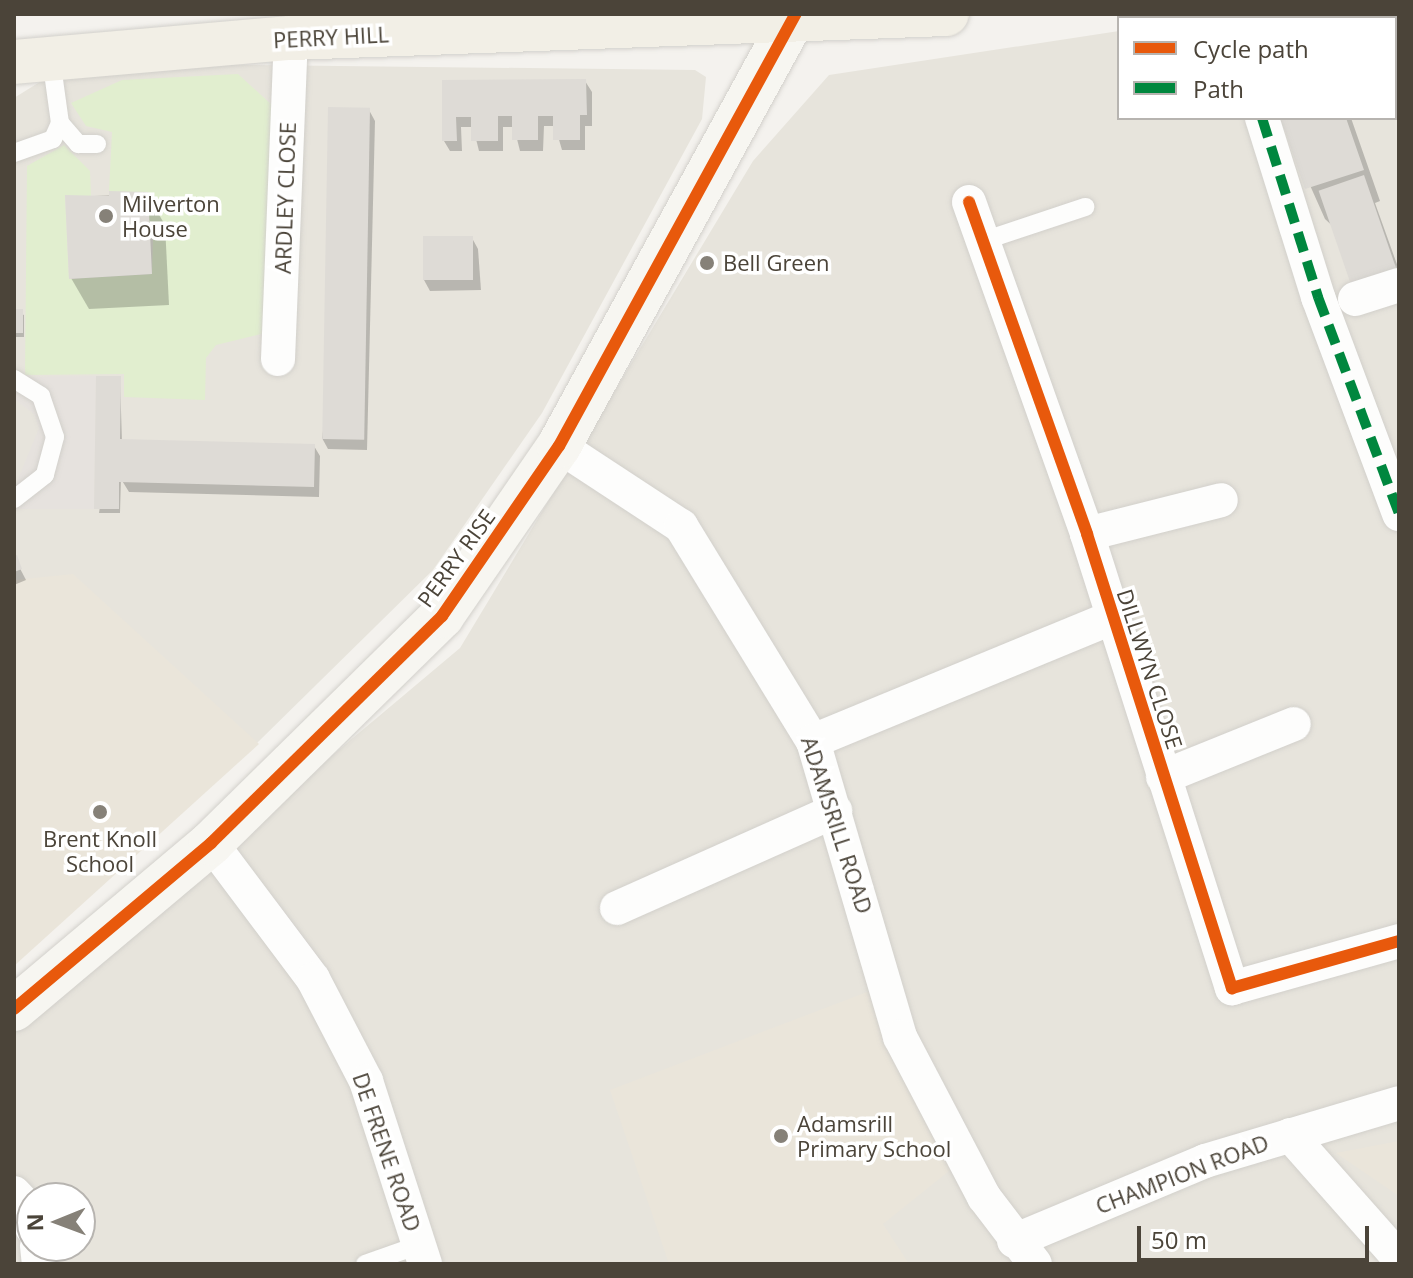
<!DOCTYPE html>
<html>
<head>
<meta charset="utf-8">
<style>
  body { margin:0 }
  #map { position:relative; width:1413px; height:1278px; overflow:hidden; background:#f4f2ee; font-family:"Open Sans",sans-serif }
  div>[style] { position:absolute }
  .residential>* { inset:0; background:#e7e4dc }
  .industrial>* { inset:0; background:#e6e2de }
  .education>* { inset:0; background:#eae5da }
  .green>* { inset:0; background:#e1eecf }
  .shadow>* { inset:0; background:#0003 }
  .building>* { inset:0; background:#dedbd6; transform-origin:0 0 }
  .roads { filter:drop-shadow(0 0 2px #d2d0cb) drop-shadow(0 0 2px #d2d0cb) }
  .lane>* { height:18px; margin:-9px; padding:0 9px; transform-origin:9px; border-radius:9px; background:#fdfdfc }
  .street>* { height:34px; margin:-17px; padding:0 17px; transform-origin:17px; border-radius:17px; background:#fdfdfc }
  .secondary>* { height:44px; margin:-22px; padding:0 22px; transform-origin:22px; border-radius:22px; background:#f7f6f1 }
  .primary>* { height:44px; margin:-22px; padding:0 22px; transform-origin:22px; border-radius:22px; background:#f2efe6 }
  .quiet>* { height:10px; margin-top:-5px; transform-origin:0; background:repeating-linear-gradient(90deg,#00873e 0 20px,transparent 0 30px) }
  .cycleway>* { height:12px; margin:-6px; padding:0 6px; transform-origin:6px; border-radius:6px; background:#e8590c }
  .dots>* { width:22px; height:22px; translate:-50% -50%; box-sizing:border-box; border:4px solid #fff; border-radius:50% }
  span { translate:-50% -50%; white-space:nowrap; text-align:center; line-height:1.15; -webkit-text-stroke:7px #fff; paint-order:stroke }
  .street-label { font-size:22px; color:#4b4439 }
  .poi-label { font-size:22px; color:#4b4439 }
  .left { translate:0 -50%; text-align:left }
  .frame { position:absolute; inset:0; border:16px solid #4b4439; pointer-events:none }
  .legend { position:absolute; left:1117px; top:16px; width:280px; height:104px; box-sizing:border-box; background:#fff; border:2px solid #b7b4b0; margin:0; padding:10px 14px; list-style:none; font-size:24px; color:#4b4439 }
  .legend li { display:flex; align-items:center; gap:16px; height:40px }
  .legend b { width:40px; border:2px solid #b7b4b0 }
  .north { position:absolute; left:16px; top:1182px; width:80px; height:80px; box-sizing:border-box; background:#fff; border:2px solid #b7b4b0; border-radius:50%; rotate:269deg; font-size:22px; font-weight:700; line-height:32px; text-align:center; color:#4b4439 }
  .north::after { content:''; display:block; margin:auto; width:28px; height:36px; background:#868178; clip-path:polygon(50% 0,100% 100%,50% 72%,0 100%) }
  .scale { position:absolute; left:1137px; top:1226px; width:232px; height:36px; box-sizing:border-box; border:4px solid #4b4439; border-top:0; padding-left:10px; font-size:24px; line-height:28px; white-space:nowrap; color:#4b4439; -webkit-text-stroke:6px #fff; paint-order:stroke }
</style>
</head>
<body>
<div id="map">
  <div class="residential">
    <div style="clip-path:polygon(evenodd,1232px 14px,1399px 14px,1399px 1264px,14px 1264px,14px 1023px,460px 648px,753px 161px,829px 75px,1119px 31px,1119px 118px,1395px 118px,1395px 18px,1206px 18px,1232px 14px,32px 1198px,80px 1198px,80px 1246px,32px 1246px,32px 1198px)"></div>
    <div style="clip-path:polygon(169px 64px,695px 70px,706px 77px,702px 119px,542px 413px,433px 570px,257px 743px,14px 938px,14px 98px,59px 70px)"></div>
  </div>
  <div class="industrial">
    <div style="clip-path:polygon(96px 376px,94px 509px,14px 509px,14px 489px,39px 428px,34px 414px,14px 399px,14px 382px,22px 377px)"></div>
  </div>
  <div class="education">
    <div style="clip-path:polygon(73px 574px,259px 744px,14px 966px,14px 580px)"></div>
    <div style="clip-path:polygon(875px 989px,954px 1167px,883px 1224px,909px 1264px,669px 1264px,610px 1090px)"></div>
    <div style="clip-path:polygon(1399px 1141px,1399px 1196px,1336px 1153px)"></div>
  </div>
  <div class="green">
    <div style="clip-path:polygon(238px 74px,272px 105px,265px 333px,216px 345px,206px 358px,205px 400px,124px 397px,124px 374px,25px 375px,27px 166px,64px 145px,90px 171px,91px 196px,65px 196px,69px 279px,152px 274px,153px 237px,109px 191px,112px 132px,86px 126px,71px 103px,122px 80px)"></div>
  </div>
  <div class="shadow">
    <div style="clip-path:polygon(1336px 14px,1399px 14px,1399px 87px,1395px 89px,1395px 18px,1327px 18px)"></div>
    <div style="clip-path:polygon(585px 81px,592px 92px,592px 126px,585px 126px,585px 150px,562px 150px,555px 126px,544px 126px,543px 151px,520px 151px,514px 127px,503px 127px,503px 151px,479px 151px,473px 127px,461px 127px,462px 151px,450px 151px,444px 141px,444px 82px)"></div>
    <div style="clip-path:polygon(369px 110px,375px 121px,367px 450px,328px 449px,322px 438px)"></div>
    <div style="clip-path:polygon(1280px 118px,1351px 118px,1380px 201px,1375px 203px,1399px 270px,1399px 288px,1325px 219px)"></div>
    <div style="clip-path:polygon(147px 194px,165px 225px,169px 305px,89px 309px,71px 278px,67px 197px)"></div>
    <div style="clip-path:polygon(472px 238px,478px 249px,481px 290px,430px 291px,424px 280px)"></div>
    <div style="clip-path:polygon(14px 311px,24px 315px,24px 337px,14px 337px)"></div>
    <div style="clip-path:polygon(120px 378px,122px 442px,314px 446px,320px 456px,319px 497px,129px 492px,121px 479px,120px 513px,99px 513px)"></div>
    <div style="clip-path:polygon(14px 557px,26px 580px,14px 585px)"></div>
  </div>
  <div class="building">
    <div style="clip-path:polygon(1304px 14px,1319px 14px,1320px 18px,1295px 18px)"></div>
    <div style="clip-path:polygon(1331px 14px,1399px 14px,1399px 50px,1395px 52px,1395px 18px,1322px 18px)"></div>
    <div style="clip-path:polygon(586px 79px,587px 115px,580px 115px,580px 140px,553px 140px,553px 116px,538px 116px,538px 140px,512px 140px,512px 116px,498px 116px,498px 141px,471px 141px,471px 117px,456px 117px,457px 141px,442px 141px,442px 80px)"></div>
    <div style="left:328px;top:107px;width:42px;height:332px;rotate:1deg"></div>
    <div style="clip-path:polygon(1275px 118px,1346px 118px,1364px 170px,1305px 189px,1284px 128px,1279px 129px)"></div>
    <div style="left:1364px;top:175px;width:100px;height:48px;rotate:71deg"></div>
    <div style="clip-path:polygon(109px 191px,148px 192px,152px 274px,69px 279px,65px 195px,109px 196px)"></div>
    <div style="left:423px;top:236px;width:50px;height:44px"></div>
    <div style="left:14px;top:309px;width:9px;height:24px"></div>
    <div style="clip-path:polygon(96px 376px,121px 376px,120px 439px,315px 444px,314px 487px,119px 482px,119px 509px,94px 509px)"></div>
    <div style="clip-path:polygon(17px 555px,22px 569px,14px 572px,14px 556px)"></div>
  </div>
  <div class="roads">
    <div class="lane">
      <div style="left:60px;top:123px;width:28px;rotate:49deg"></div>
      <div style="left:78px;top:144px;width:19px"></div>
      <div style="left:14px;top:153px;width:41px;rotate:-19.7deg"></div>
      <div style="left:53px;top:139px;width:17px;rotate:-66deg"></div>
      <div style="left:60px;top:123px;width:66px;rotate:-97.9deg"></div>
      <div style="left:983px;top:241px;width:108px;rotate:-18.4deg"></div>
      <div style="left:14px;top:379px;width:32px;rotate:32deg"></div>
      <div style="left:41px;top:396px;width:43px;rotate:71.1deg"></div>
      <div style="left:55px;top:437px;width:39px;rotate:105deg"></div>
      <div style="left:45px;top:475px;width:39px;rotate:142deg"></div>
      <div style="left:365px;top:1264px;width:57px;rotate:-19.4deg"></div>
    </div>
    <div class="street">
      <div style="left:1232px;top:14px;width:4px;rotate:76deg"></div>
      <div style="left:1262px;top:118px;width:188px;rotate:72.6deg"></div>
      <div style="left:1318px;top:297px;width:232px;rotate:69.5deg"></div>
      <div style="left:969px;top:202px;width:352px;rotate:70.4deg"></div>
      <div style="left:1087px;top:534px;width:477px;rotate:72.3deg"></div>
      <div style="left:1232px;top:988px;width:173px;rotate:-15.7deg"></div>
      <div style="left:1355px;top:299px;width:46px;rotate:-17.7deg"></div>
      <div style="left:278px;top:359px;width:321px;rotate:-87.7deg"></div>
      <div style="left:559px;top:446px;width:146px;rotate:33.3deg"></div>
      <div style="left:681px;top:526px;width:252px;rotate:58.5deg"></div>
      <div style="left:813px;top:741px;width:309px;rotate:73.6deg"></div>
      <div style="left:900px;top:1037px;width:181px;rotate:62.3deg"></div>
      <div style="left:984px;top:1197px;width:84px;rotate:52.7deg"></div>
      <div style="left:1087px;top:534px;width:138px;rotate:-14.2deg"></div>
      <div style="left:813px;top:741px;width:322px;rotate:-22.4deg"></div>
      <div style="left:1163px;top:777px;width:141px;rotate:-22deg"></div>
      <div style="left:211px;top:843px;width:170px;rotate:53.1deg"></div>
      <div style="left:313px;top:979px;width:115px;rotate:62.5deg"></div>
      <div style="left:366px;top:1081px;width:192px;rotate:72.1deg"></div>
      <div style="left:617px;top:908px;width:239px;rotate:-24deg"></div>
      <div style="left:1290px;top:1135px;width:164px;rotate:48.5deg"></div>
      <div style="left:14px;top:1193px;width:16px;rotate:47deg"></div>
      <div style="left:25px;top:1205px;width:24px;rotate:73deg"></div>
      <div style="left:1014px;top:1241px;width:207px;rotate:-22.7deg"></div>
      <div style="left:1205px;top:1161px;width:202px;rotate:-16.6deg"></div>
      <div style="left:37px;top:1246px;width:18px;rotate:84deg"></div>
    </div>
    <div class="secondary">
      <div style="left:14px;top:1009px;width:258px;rotate:-40.1deg"></div>
      <div style="left:211px;top:843px;width:324px;rotate:-44.5deg"></div>
      <div style="left:442px;top:616px;width:206px;rotate:-55.5deg"></div>
      <div style="left:559px;top:446px;width:485px;rotate:-61.3deg"></div>
    </div>
    <div class="primary">
      <div style="left:14px;top:62px;width:278px;rotate:-5deg"></div>
      <div style="left:291px;top:38px;width:656px;rotate:-2.1deg"></div>
    </div>
  </div>
  <div class="quiet">
    <div style="left:1232px;top:14px;width:4px;rotate:76deg"></div>
    <div style="left:1262px;top:118px;width:188px;rotate:72.6deg"></div>
    <div style="left:1318px;top:297px;width:232px;rotate:69.5deg"></div>
  </div>
  <div class="cycleway">
    <div style="left:969px;top:202px;width:352px;rotate:70.4deg"></div>
    <div style="left:1087px;top:534px;width:477px;rotate:72.3deg"></div>
    <div style="left:1232px;top:988px;width:173px;rotate:-15.7deg"></div>
    <div style="left:14px;top:1009px;width:258px;rotate:-40.1deg"></div>
    <div style="left:211px;top:843px;width:324px;rotate:-44.5deg"></div>
    <div style="left:442px;top:616px;width:206px;rotate:-55.5deg"></div>
    <div style="left:559px;top:446px;width:493px;rotate:-61.3deg"></div>
  </div>
  <div class="dots">
    <div style="left:106px;top:216px;background:#868178"></div>
    <div style="left:707px;top:263px;background:#868178"></div>
    <div style="left:100px;top:812px;background:#868178"></div>
    <div style="left:781px;top:1136px;background:#868178"></div>
  </div>
  <div class="street-label">
    <span style="left:331px;top:37px;rotate:-3deg">PERRY HILL</span>
    <span style="left:285px;top:198px;rotate:-88deg">ARDLEY CLOSE</span>
    <span style="left:456px;top:558px;rotate:-54deg">PERRY RISE</span>
    <span style="left:1150px;top:669px;rotate:72deg">DILLWYN CLOSE</span>
    <span style="left:837px;top:825px;rotate:72deg">ADAMSRILL ROAD</span>
    <span style="left:387px;top:1152px;rotate:71deg">DE FRENE ROAD</span>
    <span style="left:1182px;top:1174px;rotate:-21deg">CHAMPION ROAD</span>
  </div>
  <div class="poi-label">
    <span class="left" style="left:122px;top:216px">Milverton<br>House</span>
    <span class="left" style="left:723px;top:263px">Bell Green</span>
    <span style="left:100px;top:851px">Brent Knoll<br>School</span>
    <span class="left" style="left:797px;top:1136px">Adamsrill<br>Primary School</span>
  </div>
  <div class="frame"></div>
  <ul class="legend">
  <li><b style="height:10px;background:#e8590c"></b>Cycle path</li>
  <li><b style="height:10px;background:#00873e"></b>Path</li>
  </ul>
  <div class="north">N</div>
  <div class="scale">50 m</div>
</div>
</body>
</html>
